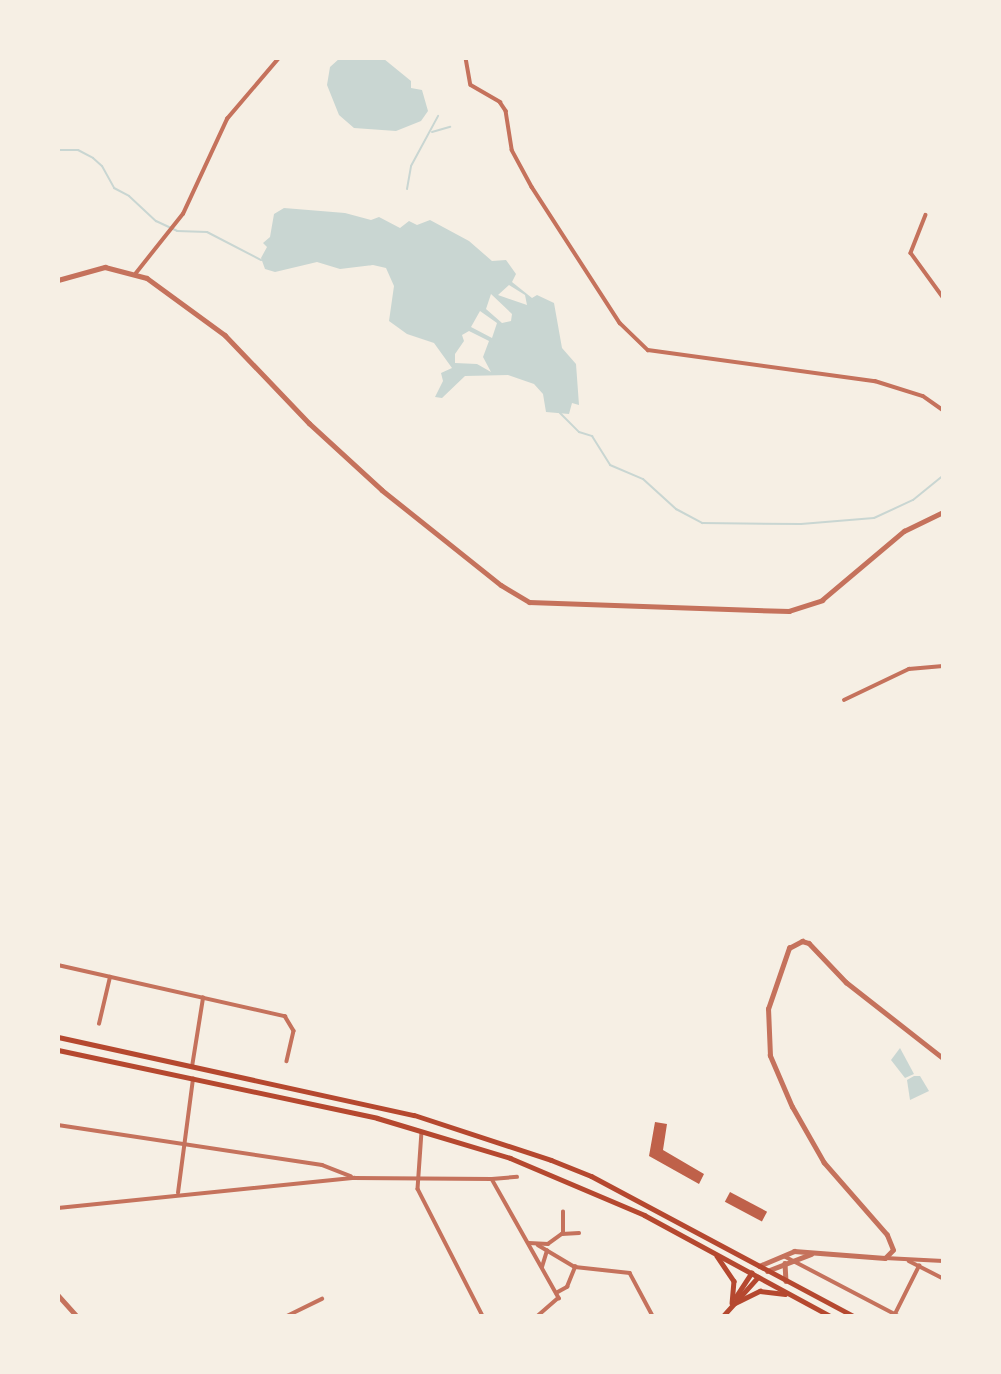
<!DOCTYPE html>
<html>
<head>
<meta charset="utf-8">
<style>
  body { margin:0 }
  #map { position:relative; width:1001px; height:1374px; overflow:hidden; background:#f6efe4; font-family:"Sofia Sans Condensed",sans-serif }
  div>[style] { position:absolute }
  .water>* { inset:0; background:#c9d6d2 }
  .stream>* { height:2px; margin:-1px; padding:0 1px; transform-origin:1px; border-radius:1px; background:#c9d6d2 }
  .building>* { inset:0; background:#bf614a; transform-origin:0 0 }
  .minor>* { height:3.5px; margin:-1.75px; padding:0 1.75px; transform-origin:1.75px; border-radius:1.75px; background:#c5725c }
  .tertiary>* { height:4.5px; margin:-2.25px; padding:0 2.25px; transform-origin:2.25px; border-radius:2.25px; background:#c5725c }
  .secondary>* { height:4.5px; margin:-2.25px; padding:0 2.25px; transform-origin:2.25px; border-radius:2.25px; background:#b5482f }
  .primary>* { height:5px; margin:-2.5px; padding:0 2.5px; transform-origin:2.5px; border-radius:2.5px; background:#b5482f }
  span { translate:-50% -50%; white-space:nowrap; text-align:center; line-height:1.15; -webkit-text-stroke:7px #f6efe4; paint-order:stroke }
  .frame { position:absolute; inset:0; border:60px solid #f6efe4; pointer-events:none }
</style>
</head>
<body>
<div id="map">
  <div class="water">
    <div style="clip-path:polygon(340px 58px,384px 59px,411px 81px,411px 88px,422px 90px,428px 111px,421px 121px,396px 131px,354px 128px,339px 115px,327px 85px,330px 67px)"></div>
    <div style="clip-path:polygon(evenodd,284px 208px,345px 213px,371px 220px,379px 217px,400px 228px,409px 221px,417px 225px,430px 220px,469px 241px,492px 261px,506px 260px,516px 274px,512px 282px,532px 298px,537px 295px,554px 303px,562px 348px,576px 364px,579px 405px,572px 403px,569px 414px,546px 412px,543px 394px,534px 384px,508px 375px,465px 376px,442px 398px,435px 397px,443px 381px,441px 373px,452px 368px,434px 343px,407px 334px,389px 321px,394px 286px,386px 268px,373px 265px,340px 269px,317px 262px,275px 272px,265px 269px,261px 258px,267px 247px,263px 243px,270px 237px,274px 214px,284px 208px,509px 285px,525px 295px,527px 305px,498px 295px,509px 285px,284px 208px,491px 294px,512px 314px,511px 321px,502px 323px,486px 309px,491px 294px,284px 208px,480px 311px,497px 323px,492px 338px,471px 327px,480px 311px,284px 208px,469px 331px,489px 341px,483px 357px,491px 372px,477px 364px,455px 363px,455px 354px,464px 341px,462px 335px,469px 331px)"></div>
    <div style="clip-path:polygon(900px 1048px,914px 1074px,905px 1078px,891px 1060px)"></div>
    <div style="clip-path:polygon(914px 1076px,920px 1076px,929px 1091px,910px 1100px,907px 1080px)"></div>
  </div>
  <div class="stream">
    <div style="left:432px;top:132px;width:19px;rotate:-16deg"></div>
    <div style="left:58px;top:150px;width:20px"></div>
    <div style="left:78px;top:150px;width:17px;rotate:28deg"></div>
    <div style="left:93px;top:158px;width:12px;rotate:42deg"></div>
    <div style="left:102px;top:166px;width:25px;rotate:61deg"></div>
    <div style="left:114px;top:188px;width:17px;rotate:28deg"></div>
    <div style="left:129px;top:196px;width:37px;rotate:43deg"></div>
    <div style="left:156px;top:221px;width:23px;rotate:25deg"></div>
    <div style="left:177px;top:231px;width:30px;rotate:2deg"></div>
    <div style="left:207px;top:232px;width:61px;rotate:27.4deg"></div>
    <div style="left:407px;top:189px;width:23px;rotate:-80deg"></div>
    <div style="left:411px;top:166px;width:57px;rotate:-61.6deg"></div>
    <div style="left:560px;top:413px;width:27px;rotate:45deg"></div>
    <div style="left:579px;top:432px;width:14px;rotate:17deg"></div>
    <div style="left:592px;top:436px;width:34px;rotate:58deg"></div>
    <div style="left:610px;top:465px;width:36px;rotate:23deg"></div>
    <div style="left:643px;top:479px;width:45px;rotate:42.3deg"></div>
    <div style="left:676px;top:509px;width:30px;rotate:28deg"></div>
    <div style="left:702px;top:523px;width:99px;rotate:0.6deg"></div>
    <div style="left:801px;top:524px;width:73px;rotate:-4.7deg"></div>
    <div style="left:874px;top:518px;width:43px;rotate:-24.8deg"></div>
    <div style="left:913px;top:500px;width:38px;rotate:-39deg"></div>
  </div>
  <div class="building">
    <div style="clip-path:polygon(655px 1122px,667px 1124px,663px 1150px,704px 1174px,699px 1184px,649px 1156px)"></div>
    <div style="left:730px;top:1192px;width:42px;height:11px;rotate:28deg"></div>
  </div>
  <div class="minor">
    <div style="left:466px;top:58px;width:27px;rotate:80deg"></div>
    <div style="left:471px;top:85px;width:34px;rotate:30deg"></div>
    <div style="left:500px;top:102px;width:11px;rotate:56deg"></div>
    <div style="left:506px;top:111px;width:39px;rotate:81deg"></div>
    <div style="left:512px;top:150px;width:42px;rotate:61.6deg"></div>
    <div style="left:532px;top:187px;width:162px;rotate:57.1deg"></div>
    <div style="left:620px;top:323px;width:39px;rotate:44deg"></div>
    <div style="left:648px;top:350px;width:229px;rotate:7.8deg"></div>
    <div style="left:875px;top:381px;width:50px;rotate:17.4deg"></div>
    <div style="left:923px;top:396px;width:24px;rotate:35deg"></div>
    <div style="left:926px;top:215px;width:41px;rotate:111.5deg"></div>
    <div style="left:911px;top:253px;width:54px;rotate:54deg"></div>
    <div style="left:136px;top:273px;width:75px;rotate:-51.5deg"></div>
    <div style="left:183px;top:214px;width:105px;rotate:-65.1deg"></div>
    <div style="left:227px;top:119px;width:80px;rotate:-49.6deg"></div>
    <div style="left:844px;top:700px;width:72px;rotate:-25.5deg"></div>
    <div style="left:909px;top:669px;width:34px;rotate:-5deg"></div>
    <div style="left:58px;top:965px;width:233px;rotate:12.7deg"></div>
    <div style="left:285px;top:1016px;width:17px;rotate:59deg"></div>
    <div style="left:294px;top:1031px;width:31px;rotate:103deg"></div>
    <div style="left:99px;top:1024px;width:48px;rotate:-76.8deg"></div>
    <div style="left:192px;top:1067px;width:70px;rotate:-80.9deg"></div>
    <div style="left:58px;top:1125px;width:267px;rotate:8.6deg"></div>
    <div style="left:322px;top:1165px;width:31px;rotate:21deg"></div>
    <div style="left:422px;top:1132px;width:57px;rotate:94deg"></div>
    <div style="left:418px;top:1189px;width:143px;rotate:62.9deg"></div>
    <div style="left:492px;top:1179px;width:25px;rotate:-5deg"></div>
    <div style="left:178px;top:1193px;width:115px;rotate:-82.5deg"></div>
    <div style="left:58px;top:1208px;width:298px;rotate:-5.8deg"></div>
    <div style="left:354px;top:1178px;width:138px;rotate:0.4deg"></div>
    <div style="left:492px;top:1179px;width:137px;rotate:60.6deg"></div>
    <div style="left:559px;top:1298px;width:28px;rotate:139deg"></div>
    <div style="left:563px;top:1234px;width:22px;rotate:-90deg"></div>
    <div style="left:529px;top:1243px;width:19px;rotate:3deg"></div>
    <div style="left:548px;top:1244px;width:17px;rotate:-36deg"></div>
    <div style="left:562px;top:1234px;width:17px;rotate:-3deg"></div>
    <div style="left:538px;top:1245px;width:43px;rotate:30.7deg"></div>
    <div style="left:575px;top:1267px;width:55px;rotate:6.2deg"></div>
    <div style="left:630px;top:1273px;width:49px;rotate:61.9deg"></div>
    <div style="left:784px;top:1256px;width:130px;rotate:27.6deg"></div>
    <div style="left:885px;top:1258px;width:58px;rotate:3deg"></div>
    <div style="left:909px;top:1261px;width:38px;rotate:27deg"></div>
    <div style="left:542px;top:1267px;width:17px;rotate:-73deg"></div>
    <div style="left:556px;top:1293px;width:13px;rotate:-29deg"></div>
    <div style="left:567px;top:1287px;width:22px;rotate:-68deg"></div>
    <div style="left:895px;top:1314px;width:54px;rotate:-63.4deg"></div>
    <div style="left:287px;top:1316px;width:39px;rotate:-26deg"></div>
  </div>
  <div class="tertiary">
    <div style="left:58px;top:280px;width:49px;rotate:-15.5deg"></div>
    <div style="left:105px;top:267px;width:43px;rotate:14.7deg"></div>
    <div style="left:147px;top:278px;width:97px;rotate:36.2deg"></div>
    <div style="left:225px;top:335px;width:122px;rotate:46.3deg"></div>
    <div style="left:309px;top:423px;width:99px;rotate:42.5deg"></div>
    <div style="left:382px;top:490px;width:152px;rotate:38.6deg"></div>
    <div style="left:501px;top:585px;width:33px;rotate:31deg"></div>
    <div style="left:529px;top:602px;width:260px;rotate:2deg"></div>
    <div style="left:789px;top:611px;width:35px;rotate:-18deg"></div>
    <div style="left:822px;top:600px;width:107px;rotate:-40.1deg"></div>
    <div style="left:904px;top:531px;width:43px;rotate:-26deg"></div>
    <div style="left:785px;top:1263px;width:18px;rotate:87deg"></div>
    <div style="left:759px;top:1266px;width:38px;rotate:-23deg"></div>
    <div style="left:794px;top:1251px;width:91px;rotate:4.4deg"></div>
    <div style="left:885px;top:1258px;width:11px;rotate:-45deg"></div>
    <div style="left:893px;top:1250px;width:16px;rotate:-112deg"></div>
    <div style="left:887px;top:1235px;width:96px;rotate:-131.2deg"></div>
    <div style="left:824px;top:1163px;width:64px;rotate:-119.7deg"></div>
    <div style="left:792px;top:1107px;width:56px;rotate:-113.3deg"></div>
    <div style="left:770px;top:1056px;width:47px;rotate:-92.4deg"></div>
    <div style="left:768px;top:1009px;width:65px;rotate:-71deg"></div>
    <div style="left:789px;top:948px;width:15px;rotate:-28deg"></div>
    <div style="left:802px;top:941px;width:7px;rotate:16deg"></div>
    <div style="left:809px;top:943px;width:54px;rotate:46.5deg"></div>
    <div style="left:846px;top:982px;width:123px;rotate:38.1deg"></div>
    <div style="left:767px;top:1271px;width:47px;rotate:-21.1deg"></div>
    <div style="left:58px;top:1295px;width:28px;rotate:48deg"></div>
  </div>
  <div class="secondary">
    <div style="left:717px;top:1256px;width:30px;rotate:56deg"></div>
    <div style="left:734px;top:1281px;width:22px;rotate:95deg"></div>
    <div style="left:735px;top:1298px;width:30px;rotate:-57deg"></div>
    <div style="left:733px;top:1304px;width:30px;rotate:-26deg"></div>
    <div style="left:760px;top:1291px;width:25px;rotate:7deg"></div>
    <div style="left:723px;top:1316px;width:52px;rotate:-48.1deg"></div>
  </div>
  <div class="primary">
    <div style="left:58px;top:1037px;width:364px;rotate:12.4deg"></div>
    <div style="left:414px;top:1115px;width:144px;rotate:18.2deg"></div>
    <div style="left:551px;top:1160px;width:43px;rotate:21.8deg"></div>
    <div style="left:591px;top:1176px;width:297px;rotate:28.1deg"></div>
    <div style="left:58px;top:1050px;width:326px;rotate:12deg"></div>
    <div style="left:377px;top:1118px;width:139px;rotate:16.7deg"></div>
    <div style="left:510px;top:1158px;width:146px;rotate:23deg"></div>
    <div style="left:644px;top:1215px;width:212px;rotate:28.5deg"></div>
  </div>
  <div class="frame"></div>
</div>
</body>
</html>
